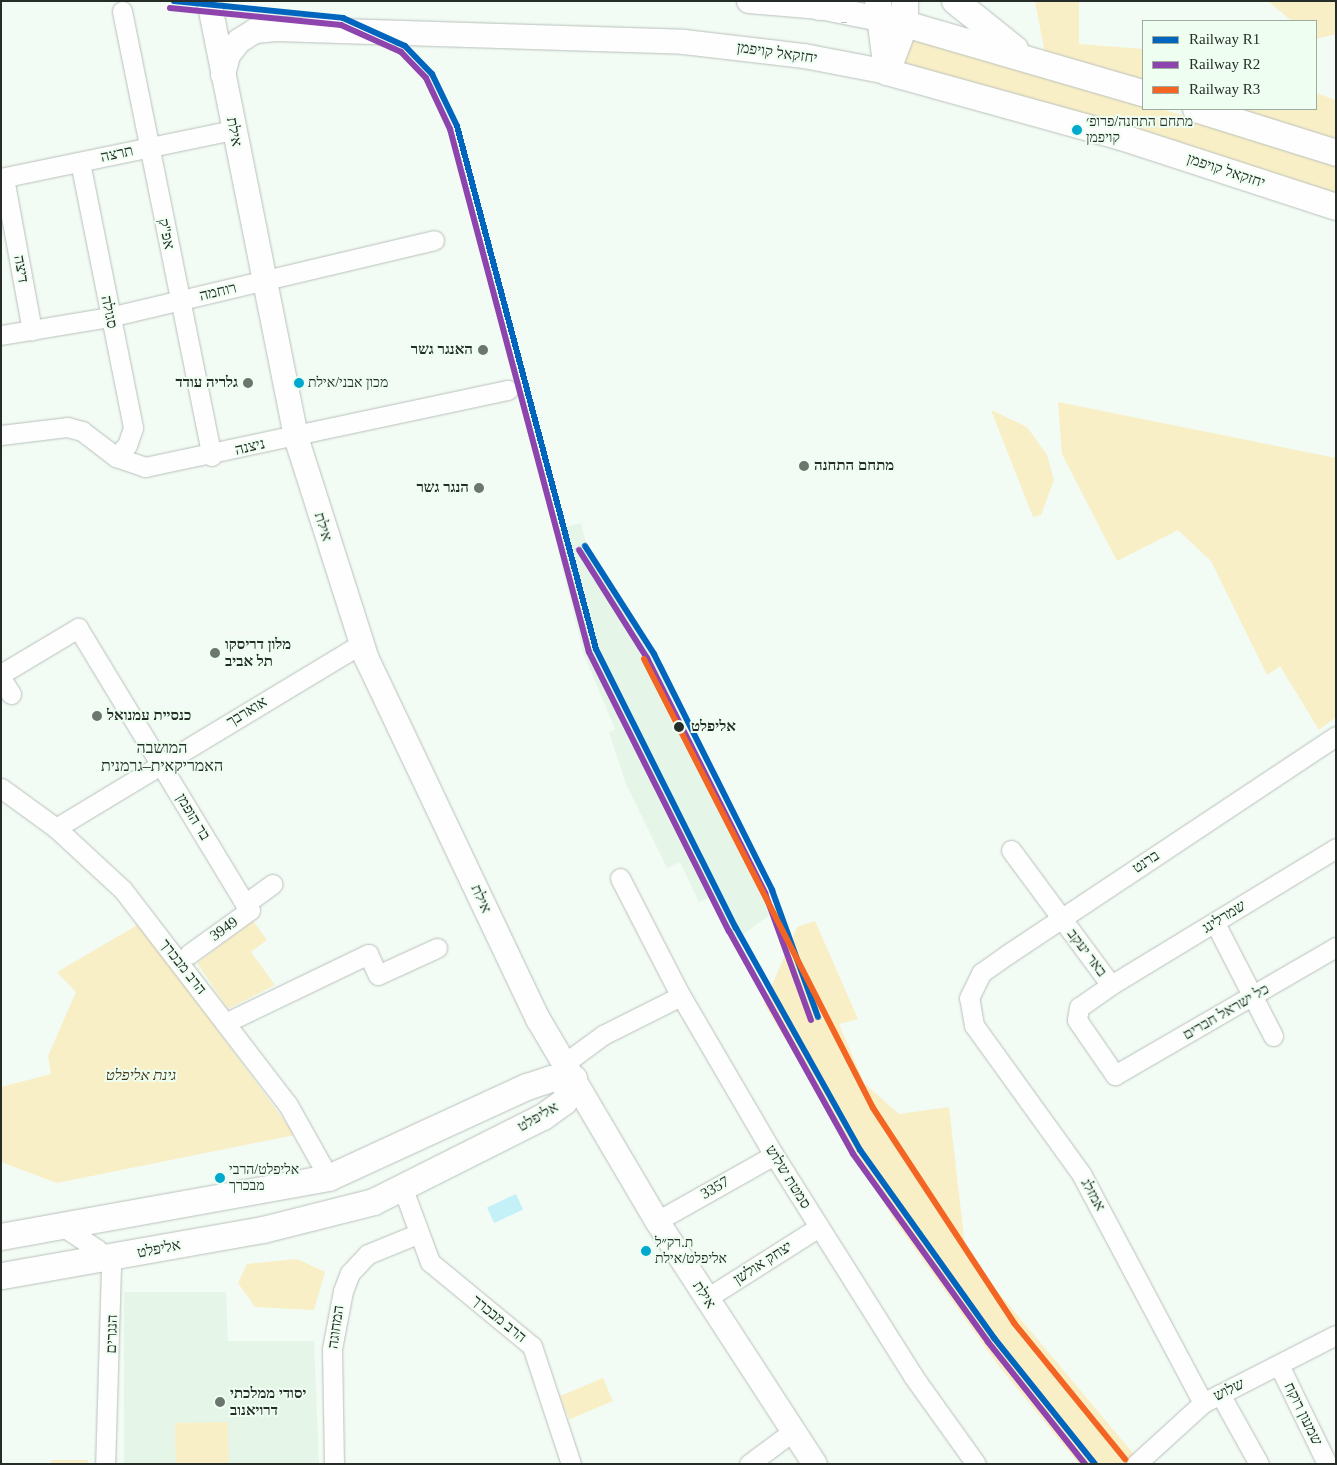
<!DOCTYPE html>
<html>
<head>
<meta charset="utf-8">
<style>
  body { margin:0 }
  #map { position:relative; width:1337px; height:1465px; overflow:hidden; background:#f2fbf4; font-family:"Times New Roman",Heebo,serif }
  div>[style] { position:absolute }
  .built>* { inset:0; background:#e5f6e8 }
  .green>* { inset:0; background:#f9efc7; transform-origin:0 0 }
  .water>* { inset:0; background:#c4f0f7; transform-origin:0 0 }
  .roads { filter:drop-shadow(0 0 1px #b9c0bb) drop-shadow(0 0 1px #b9c0bb) }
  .minor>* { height:19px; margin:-9.5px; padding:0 9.5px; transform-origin:9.5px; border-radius:9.5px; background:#fdfefd }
  .tertiary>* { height:24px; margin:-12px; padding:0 12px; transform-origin:12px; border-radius:12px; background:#fdfefd }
  .secondary>* { height:26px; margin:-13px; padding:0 13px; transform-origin:13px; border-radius:13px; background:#fdfefd }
  .tram>* { height:1px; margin:-0.5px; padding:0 0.5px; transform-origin:0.5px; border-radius:0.5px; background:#bcbfbd }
  .rail-1>* { height:6px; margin:-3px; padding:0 3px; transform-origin:3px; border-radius:3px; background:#0065bd }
  .rail-2>* { height:6px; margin:-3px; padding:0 3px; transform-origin:3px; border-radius:3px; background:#8e44ad }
  .rail-3>* { height:6px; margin:-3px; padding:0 3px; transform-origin:3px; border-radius:3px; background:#f26522 }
  .dots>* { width:14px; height:14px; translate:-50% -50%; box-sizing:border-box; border:2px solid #eefff2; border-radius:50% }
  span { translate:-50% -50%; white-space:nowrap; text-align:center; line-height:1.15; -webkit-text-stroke:4px #eefff2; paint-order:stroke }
  .bus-label { font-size:14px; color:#262d28 }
  .left { translate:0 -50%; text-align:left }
  .street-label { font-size:15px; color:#262d28 }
  .poi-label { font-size:15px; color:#262d28; font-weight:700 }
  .right { translate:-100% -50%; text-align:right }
  .stop-label { font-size:15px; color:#262d28; font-weight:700 }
  .park-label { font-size:15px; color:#423715; font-style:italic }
  .neighbourhood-label { font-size:16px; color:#262d28 }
  .frame { position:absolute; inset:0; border:2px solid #262d28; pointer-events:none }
  .legend { position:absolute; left:1142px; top:20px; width:175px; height:90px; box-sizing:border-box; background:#eefff2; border:1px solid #9eaba1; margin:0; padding:6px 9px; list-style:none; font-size:15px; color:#262d28 }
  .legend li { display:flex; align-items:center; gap:10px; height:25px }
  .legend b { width:25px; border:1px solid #9eaba1 }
</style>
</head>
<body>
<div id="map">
  <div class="built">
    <div style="clip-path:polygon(581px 523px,589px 554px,677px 693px,668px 697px,771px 914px,734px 941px,711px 897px,699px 902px,680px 862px,667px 868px,626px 784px,609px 733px,615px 729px,584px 655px,559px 554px,557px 529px)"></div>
    <div style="clip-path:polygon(124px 1292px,226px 1292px,228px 1341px,314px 1341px,319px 1464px,124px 1464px)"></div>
  </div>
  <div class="green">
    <div style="clip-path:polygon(1035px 1px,1079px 1px,1079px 44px,1143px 49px,1143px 84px,1045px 54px)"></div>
    <div style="clip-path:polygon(1268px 1px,1336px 1px,1336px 34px,1316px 39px,1316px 21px,1292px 21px)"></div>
    <div style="clip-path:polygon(910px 36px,1143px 103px,1143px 109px,1161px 109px,1336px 162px,1336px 196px,898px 67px)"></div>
    <div style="clip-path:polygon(1316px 93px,1336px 100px,1336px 139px,1229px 109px,1316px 109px)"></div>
    <div style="clip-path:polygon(1058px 402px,1336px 458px,1336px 717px,1319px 730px,1280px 666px,1267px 675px,1211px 561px,1178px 530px,1117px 561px,1062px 454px)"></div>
    <div style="clip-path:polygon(991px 410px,1027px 427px,1047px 455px,1054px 480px,1041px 515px,1033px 517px)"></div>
    <div style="clip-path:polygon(253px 921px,267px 940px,251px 952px,275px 985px,228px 1009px,197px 963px)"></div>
    <div style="clip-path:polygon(815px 921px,858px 1019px,839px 1024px,864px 1083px,899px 1114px,949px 1107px,966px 1254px,1142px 1464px,1079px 1464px,998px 1365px,895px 1221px,764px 1004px,797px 927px)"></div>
    <div style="clip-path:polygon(139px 924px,295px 1135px,57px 1183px,1px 1162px,1px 1087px,51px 1074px,48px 1056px,76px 992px,57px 972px)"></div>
    <div style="clip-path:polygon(297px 1259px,325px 1272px,314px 1310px,255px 1307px,238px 1283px,247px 1264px)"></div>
    <div style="left:603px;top:1378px;width:25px;height:47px;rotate:67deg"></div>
    <div style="left:228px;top:1422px;width:42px;height:53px;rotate:89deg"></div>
    <div style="left:51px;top:1460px;width:37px;height:4px"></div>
  </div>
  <div class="water">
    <div style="left:516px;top:1194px;width:17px;height:32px;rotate:65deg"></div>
  </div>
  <div class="roads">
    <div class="minor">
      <div style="left:122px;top:11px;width:454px;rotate:78.6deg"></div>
      <div style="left:80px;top:162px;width:271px;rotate:78.7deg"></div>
      <div style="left:133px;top:428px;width:18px;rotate:109deg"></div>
      <div style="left:127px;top:445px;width:16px;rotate:133deg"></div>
      <div style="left:1px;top:178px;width:237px;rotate:-11.7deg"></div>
      <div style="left:4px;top:178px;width:155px;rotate:79.6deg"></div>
      <div style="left:1px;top:335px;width:109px;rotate:-9.5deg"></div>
      <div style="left:109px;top:317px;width:334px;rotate:-13.3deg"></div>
      <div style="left:1px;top:435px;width:66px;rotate:-6.9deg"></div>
      <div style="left:67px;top:427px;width:16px;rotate:15deg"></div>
      <div style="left:82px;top:431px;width:43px;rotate:37.4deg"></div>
      <div style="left:116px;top:457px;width:31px;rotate:19deg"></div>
      <div style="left:145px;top:467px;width:371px;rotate:-12deg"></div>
      <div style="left:1px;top:674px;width:90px;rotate:-30.9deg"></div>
      <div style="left:78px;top:628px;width:323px;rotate:58.8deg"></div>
      <div style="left:1px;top:678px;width:19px;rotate:58deg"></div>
      <div style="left:1px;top:788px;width:68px;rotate:36deg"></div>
      <div style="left:56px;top:828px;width:91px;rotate:42.8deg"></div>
      <div style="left:123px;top:890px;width:271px;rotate:52.5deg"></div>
      <div style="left:288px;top:1105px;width:84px;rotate:60.7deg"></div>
      <div style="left:56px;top:828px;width:356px;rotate:-31.1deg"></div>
      <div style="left:1011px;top:850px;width:168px;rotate:53.5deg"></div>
      <div style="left:1111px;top:985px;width:39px;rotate:145deg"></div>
      <div style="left:1079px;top:1007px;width:13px;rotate:99deg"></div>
      <div style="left:1077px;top:1020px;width:67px;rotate:55.4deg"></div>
      <div style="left:1115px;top:1075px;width:255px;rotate:-30.1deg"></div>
      <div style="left:620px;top:878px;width:127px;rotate:62.8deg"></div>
      <div style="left:678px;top:991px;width:190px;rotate:59.7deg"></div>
      <div style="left:774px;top:1155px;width:261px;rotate:57.8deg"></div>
      <div style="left:913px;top:1376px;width:108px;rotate:54.4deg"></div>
      <div style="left:1215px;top:923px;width:127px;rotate:62.8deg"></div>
      <div style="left:189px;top:954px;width:75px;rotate:-35.8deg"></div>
      <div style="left:250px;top:910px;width:8px;rotate:-130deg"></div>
      <div style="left:245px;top:904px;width:34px;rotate:-36deg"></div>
      <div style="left:1111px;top:985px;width:263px;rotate:-31.3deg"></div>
      <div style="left:227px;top:1022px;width:157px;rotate:-25.7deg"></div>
      <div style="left:368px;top:954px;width:23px;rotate:65deg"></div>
      <div style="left:378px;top:975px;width:65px;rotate:-24.6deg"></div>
      <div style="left:565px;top:1063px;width:47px;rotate:-36.4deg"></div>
      <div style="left:603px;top:1035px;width:87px;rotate:-26.6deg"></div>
      <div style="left:403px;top:1189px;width:78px;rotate:69.7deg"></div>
      <div style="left:430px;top:1262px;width:132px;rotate:39.5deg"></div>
      <div style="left:532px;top:1346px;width:124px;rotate:71.7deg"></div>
      <div style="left:657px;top:1221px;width:134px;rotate:-29.4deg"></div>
      <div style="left:64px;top:1227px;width:40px;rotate:34deg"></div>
      <div style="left:97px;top:1249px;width:23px;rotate:52deg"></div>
      <div style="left:111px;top:1267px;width:197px;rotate:91.7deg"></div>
      <div style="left:707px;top:1298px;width:133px;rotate:-32.4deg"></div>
      <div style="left:1279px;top:1365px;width:110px;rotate:64.1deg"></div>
      <div style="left:1220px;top:1394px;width:80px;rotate:60.9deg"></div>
      <div style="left:1203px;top:1403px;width:258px;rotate:-118deg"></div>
      <div style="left:1082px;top:1175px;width:185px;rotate:-125.8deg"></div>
      <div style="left:974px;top:1025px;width:27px;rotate:-100deg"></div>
      <div style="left:969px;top:998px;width:28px;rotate:-64deg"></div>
      <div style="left:981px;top:973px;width:33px;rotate:-35deg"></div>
      <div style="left:1008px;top:954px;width:394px;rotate:-33.6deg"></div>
      <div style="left:334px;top:1464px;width:115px;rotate:-91deg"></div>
      <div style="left:332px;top:1349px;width:59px;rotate:-79.3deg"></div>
      <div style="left:343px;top:1291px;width:19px;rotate:-69deg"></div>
      <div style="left:350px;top:1273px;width:26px;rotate:-47deg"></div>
      <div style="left:368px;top:1254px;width:53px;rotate:-22.2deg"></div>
      <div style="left:749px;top:1464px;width:54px;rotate:-36.7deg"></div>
      <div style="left:1136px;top:1464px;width:91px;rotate:-42.3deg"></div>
      <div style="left:1203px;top:1403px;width:149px;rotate:-27.1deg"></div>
    </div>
    <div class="tertiary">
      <div style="left:209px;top:1px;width:445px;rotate:78.7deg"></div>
      <div style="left:296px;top:437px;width:231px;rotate:72.3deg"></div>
      <div style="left:366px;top:657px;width:401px;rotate:64.6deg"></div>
      <div style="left:538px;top:1019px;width:234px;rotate:59.5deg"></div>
      <div style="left:657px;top:1221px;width:290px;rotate:57deg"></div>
      <div style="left:749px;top:1px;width:71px;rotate:4.8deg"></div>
      <div style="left:820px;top:7px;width:81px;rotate:11.4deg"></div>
      <div style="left:223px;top:75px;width:21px;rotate:-76deg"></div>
      <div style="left:228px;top:55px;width:18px;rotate:-52deg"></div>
      <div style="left:239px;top:41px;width:19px;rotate:-32deg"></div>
      <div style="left:255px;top:31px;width:21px;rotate:-5deg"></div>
      <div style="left:276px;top:29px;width:408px;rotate:1.8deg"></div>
      <div style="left:684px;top:42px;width:121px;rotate:6.7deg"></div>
      <div style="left:804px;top:56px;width:85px;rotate:10.9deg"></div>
    </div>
    <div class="secondary">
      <div style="left:878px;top:1px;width:71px;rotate:82.7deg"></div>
      <div style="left:955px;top:1px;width:77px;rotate:38.7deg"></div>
      <div style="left:820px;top:7px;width:25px;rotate:-14deg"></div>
      <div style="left:905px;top:24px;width:248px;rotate:16.2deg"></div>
      <div style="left:887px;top:72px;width:243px;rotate:15.5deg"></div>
      <div style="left:1121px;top:137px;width:226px;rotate:18deg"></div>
      <div style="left:887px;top:72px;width:51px;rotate:-69.4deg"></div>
      <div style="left:905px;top:24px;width:23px;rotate:-90deg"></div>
      <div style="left:1196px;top:109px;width:147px;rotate:17.4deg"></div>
      <div style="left:1px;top:1237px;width:333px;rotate:-10.2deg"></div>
      <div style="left:329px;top:1178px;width:218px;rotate:-24.7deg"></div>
      <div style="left:527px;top:1087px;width:26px;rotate:-18deg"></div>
      <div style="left:552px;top:1079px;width:22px"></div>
      <div style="left:574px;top:1079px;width:25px;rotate:113deg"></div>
      <div style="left:564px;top:1102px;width:26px;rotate:144deg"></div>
      <div style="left:543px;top:1117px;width:189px;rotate:153.3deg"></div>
      <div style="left:374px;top:1202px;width:114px;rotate:165.8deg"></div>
      <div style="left:263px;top:1230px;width:266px;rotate:170deg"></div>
    </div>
  </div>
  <div class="tram">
    <div style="left:841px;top:22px;width:5px"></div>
  </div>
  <div class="rail-1">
    <div style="left:174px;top:1px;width:170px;rotate:5.7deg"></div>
    <div style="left:343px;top:18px;width:68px;rotate:24.3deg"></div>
    <div style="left:405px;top:46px;width:39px;rotate:46deg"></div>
    <div style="left:432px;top:74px;width:58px;rotate:64.3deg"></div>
    <div style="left:457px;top:126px;width:541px;rotate:75.12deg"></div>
    <div style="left:596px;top:649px;width:312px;rotate:63.4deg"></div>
    <div style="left:736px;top:928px;width:254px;rotate:60.8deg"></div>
    <div style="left:860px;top:1150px;width:231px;rotate:54.5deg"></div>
    <div style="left:994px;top:1338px;width:161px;rotate:51.3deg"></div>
    <div style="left:585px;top:546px;width:128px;rotate:57.4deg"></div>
    <div style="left:654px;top:654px;width:264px;rotate:63.4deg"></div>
    <div style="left:772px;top:890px;width:135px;rotate:70.1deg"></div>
  </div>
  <div class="rail-2">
    <div style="left:170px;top:8px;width:172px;rotate:5.7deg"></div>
    <div style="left:341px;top:25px;width:66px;rotate:24.2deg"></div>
    <div style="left:401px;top:52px;width:36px;rotate:46deg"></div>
    <div style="left:426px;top:78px;width:56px;rotate:64.8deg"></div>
    <div style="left:450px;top:129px;width:541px;rotate:75.12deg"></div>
    <div style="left:589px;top:652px;width:312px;rotate:63.4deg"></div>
    <div style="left:729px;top:931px;width:255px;rotate:60.9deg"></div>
    <div style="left:853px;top:1154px;width:231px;rotate:54.3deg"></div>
    <div style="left:988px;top:1342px;width:156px;rotate:51.5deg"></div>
    <div style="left:579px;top:550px;width:128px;rotate:57.8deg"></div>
    <div style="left:647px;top:658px;width:263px;rotate:63.3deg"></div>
    <div style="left:765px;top:893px;width:135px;rotate:70.1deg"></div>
  </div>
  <div class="rail-3">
    <div style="left:644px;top:659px;width:504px;rotate:62.98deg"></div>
    <div style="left:873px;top:1108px;width:257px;rotate:56.7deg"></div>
    <div style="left:1014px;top:1323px;width:176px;rotate:50.8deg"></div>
  </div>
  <div class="dots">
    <div style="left:1077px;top:130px;background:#00a9ce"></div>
    <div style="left:483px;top:350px;background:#6d756f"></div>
    <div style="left:248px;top:383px;background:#6d756f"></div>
    <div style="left:299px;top:383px;background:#00a9ce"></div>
    <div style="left:804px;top:466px;background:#6d756f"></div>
    <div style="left:479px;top:488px;background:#6d756f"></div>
    <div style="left:215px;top:653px;background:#6d756f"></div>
    <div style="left:97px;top:716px;background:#6d756f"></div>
    <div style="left:679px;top:727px;background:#262d28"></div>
    <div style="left:220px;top:1178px;background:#00a9ce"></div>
    <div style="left:646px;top:1251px;background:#00a9ce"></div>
    <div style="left:220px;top:1402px;background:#6d756f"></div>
  </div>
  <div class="bus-label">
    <span class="left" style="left:1086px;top:130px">מתחם התחנה/פרופ׳<br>קויפמן</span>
    <span class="left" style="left:308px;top:383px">מכון אבני/אילת</span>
    <span class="left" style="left:229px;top:1178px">אליפלט/הרבי<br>מבכרך</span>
    <span class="left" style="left:655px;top:1251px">ת.רק״ל<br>אליפלט/אילת</span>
  </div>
  <div class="street-label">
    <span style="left:777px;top:53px;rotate:8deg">יחזקאל קויפמן</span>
    <span style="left:234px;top:132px;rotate:79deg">אילת</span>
    <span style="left:117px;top:154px;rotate:-12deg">תרצה</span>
    <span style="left:1226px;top:171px;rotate:18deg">יחזקאל קויפמן</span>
    <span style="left:166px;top:234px;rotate:78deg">אפ"ק</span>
    <span style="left:21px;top:269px;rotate:80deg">דיצה</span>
    <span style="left:218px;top:292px;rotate:-13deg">רוחמה</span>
    <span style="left:109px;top:312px;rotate:79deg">סגולה</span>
    <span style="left:250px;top:447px;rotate:-13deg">ניצנה</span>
    <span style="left:323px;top:527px;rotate:73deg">אילת</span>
    <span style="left:247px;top:712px;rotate:-31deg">אוארבך</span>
    <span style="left:193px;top:817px;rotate:59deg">בר הופמן</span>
    <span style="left:1146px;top:862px;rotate:-33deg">ברנט</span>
    <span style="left:481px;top:899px;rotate:66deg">אילת</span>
    <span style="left:1224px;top:917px;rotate:-32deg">שמרלינג</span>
    <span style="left:224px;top:929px;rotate:-36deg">3949</span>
    <span style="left:1087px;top:953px;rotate:53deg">באר יעקב</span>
    <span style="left:183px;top:967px;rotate:52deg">הרב מבכרך</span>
    <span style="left:1226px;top:1012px;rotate:-30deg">כל ישראל חברים</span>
    <span style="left:538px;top:1117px;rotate:-30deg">אליפלט</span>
    <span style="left:788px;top:1177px;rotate:58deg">סמטת שלוש</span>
    <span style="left:715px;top:1188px;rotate:-30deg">3357</span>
    <span style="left:1093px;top:1195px;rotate:61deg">אמזלג</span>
    <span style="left:159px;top:1249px;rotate:-11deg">אליפלט</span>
    <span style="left:763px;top:1263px;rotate:-33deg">יצחק אולשן</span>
    <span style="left:704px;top:1295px;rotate:57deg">אילת</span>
    <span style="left:499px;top:1319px;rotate:39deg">הרב מבכרך</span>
    <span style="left:336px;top:1327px;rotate:-82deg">המחוגה</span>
    <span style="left:112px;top:1334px;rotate:-88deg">הנגרים</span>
    <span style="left:1229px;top:1390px;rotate:-26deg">שלוש</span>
    <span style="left:1303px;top:1414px;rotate:64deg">שמעון רוקח</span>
  </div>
  <div class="poi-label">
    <span class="right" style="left:473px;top:350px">האנגר גשר</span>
    <span class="right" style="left:238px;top:383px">גלריה עודד</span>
    <span class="left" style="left:814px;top:466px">מתחם התחנה</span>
    <span class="right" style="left:469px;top:488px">הנגר גשר</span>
    <span class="left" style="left:225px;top:653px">מלון דריסקו<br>תל אביב</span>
    <span class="left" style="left:107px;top:716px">כנסיית עמנואל</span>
    <span class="left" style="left:230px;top:1402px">יסודי ממלכתי<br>דרויאנוב</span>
  </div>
  <div class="stop-label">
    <span class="left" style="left:691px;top:727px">אליפלט</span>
  </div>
  <div class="park-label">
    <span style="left:141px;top:1076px">גינת אליפלט</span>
  </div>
  <div class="neighbourhood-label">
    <span style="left:162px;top:757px">המושבה<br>האמריקאית–גרמנית</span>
  </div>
  <div class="frame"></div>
  <ul class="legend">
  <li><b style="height:6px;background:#0065bd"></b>Railway R1</li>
  <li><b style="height:6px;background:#8e44ad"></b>Railway R2</li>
  <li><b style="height:6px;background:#f26522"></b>Railway R3</li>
  </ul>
</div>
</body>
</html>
